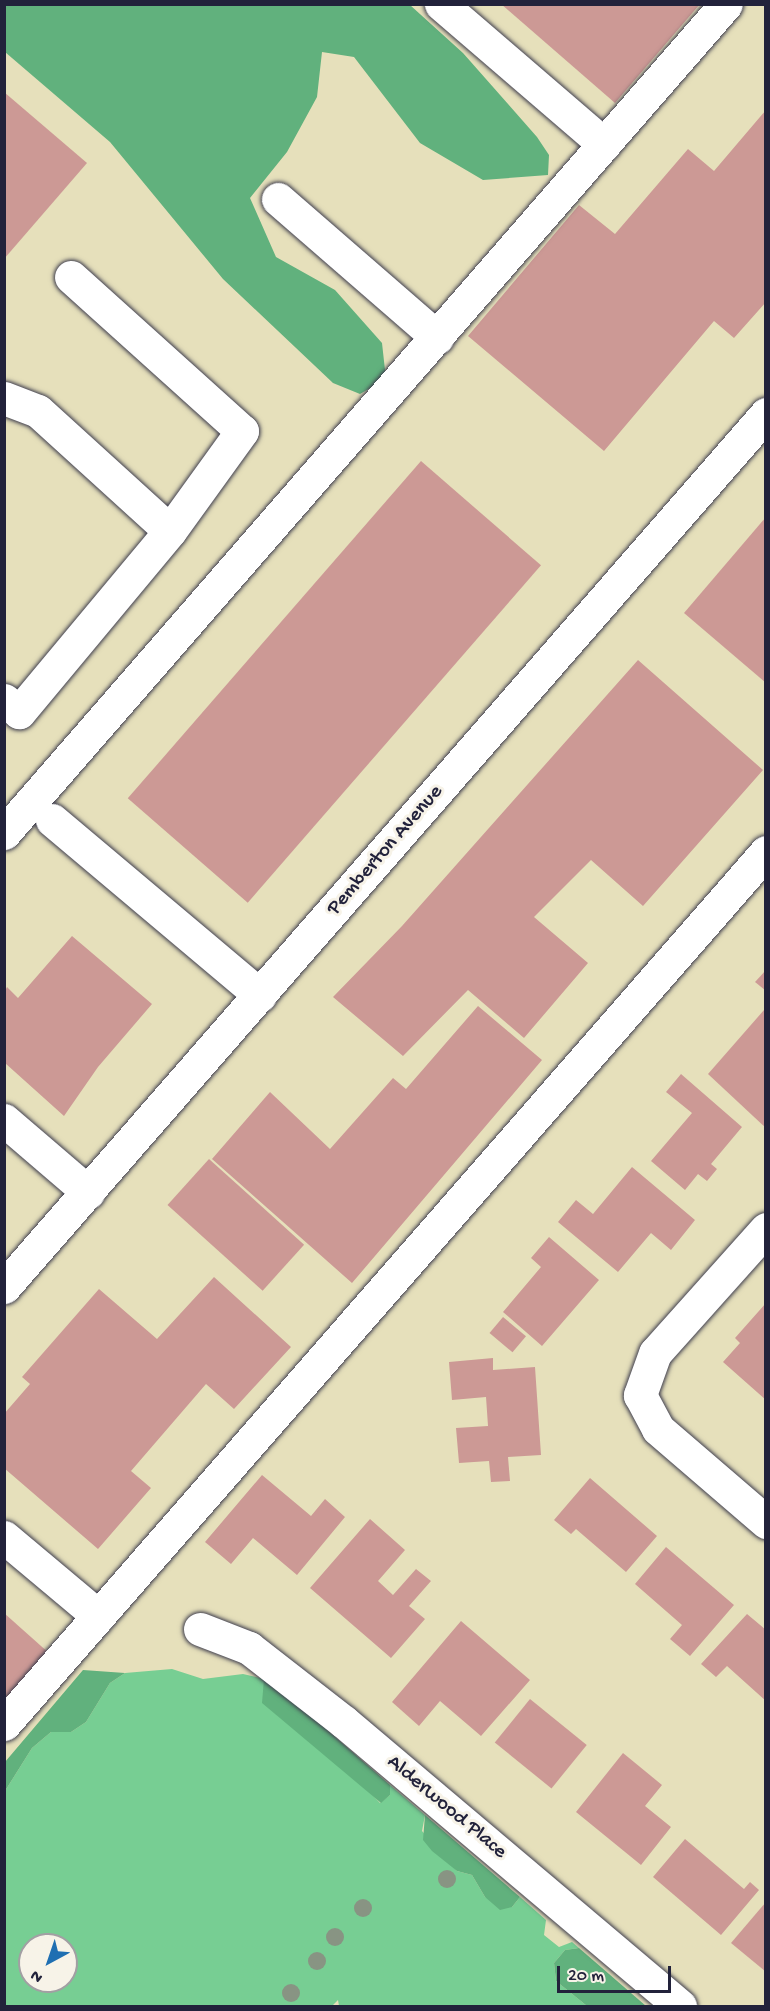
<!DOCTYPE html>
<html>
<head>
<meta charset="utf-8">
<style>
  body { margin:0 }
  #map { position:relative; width:770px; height:2011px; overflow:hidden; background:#e6e0bb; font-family:"Gochi Hand",sans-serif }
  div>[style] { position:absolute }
  .green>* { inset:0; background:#77ce93 }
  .forest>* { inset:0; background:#61b17d }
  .building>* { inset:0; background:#cc9995; transform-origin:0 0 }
  .roads { filter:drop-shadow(0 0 2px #3f3e4e) drop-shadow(0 0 2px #3f3e4e) }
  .minor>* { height:33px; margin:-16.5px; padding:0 16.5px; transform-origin:16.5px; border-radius:16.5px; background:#fff }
  .trees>* { width:18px; height:18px; margin:-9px; border-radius:50%; background:#889483 }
  span { translate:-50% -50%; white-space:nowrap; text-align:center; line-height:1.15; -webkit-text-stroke:6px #f7f3e8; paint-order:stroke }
  .street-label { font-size:21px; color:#22223b }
  .frame { position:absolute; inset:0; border:6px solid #22223b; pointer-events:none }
  .north { position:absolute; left:18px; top:1933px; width:60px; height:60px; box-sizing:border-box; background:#f7f3e8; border:2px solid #a29fa3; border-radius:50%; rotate:220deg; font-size:16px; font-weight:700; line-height:24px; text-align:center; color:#22223b }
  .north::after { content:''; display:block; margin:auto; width:21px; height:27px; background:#1f6fb2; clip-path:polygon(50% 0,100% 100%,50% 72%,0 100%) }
  .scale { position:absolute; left:557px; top:1966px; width:114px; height:27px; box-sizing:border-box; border:3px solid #22223b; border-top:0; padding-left:8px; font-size:18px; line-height:21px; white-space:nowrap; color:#22223b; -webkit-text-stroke:4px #f7f3e8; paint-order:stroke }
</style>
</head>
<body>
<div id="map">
  <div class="green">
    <div style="clip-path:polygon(evenodd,172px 1669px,203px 1679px,243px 1674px,264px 1679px,380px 1803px,390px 1795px,390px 1785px,425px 1815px,422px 1831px,457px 1871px,472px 1875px,485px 1897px,512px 1907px,520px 1897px,546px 1920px,544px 1935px,559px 1947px,572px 1942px,579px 1948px,565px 1950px,554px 1963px,556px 1981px,587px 2006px,339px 2006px,338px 2000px,332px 2006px,5px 2006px,5px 1791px,32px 1748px,51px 1732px,71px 1732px,86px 1722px,110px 1683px,125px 1673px,172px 1669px,30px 1945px,66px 1945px,66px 1981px,30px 1981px,30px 1945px)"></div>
  </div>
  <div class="forest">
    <div style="clip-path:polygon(5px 5px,410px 5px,463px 53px,537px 137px,549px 155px,548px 175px,483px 180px,420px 143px,354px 57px,322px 52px,317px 97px,287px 152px,250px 198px,276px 257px,335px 290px,382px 343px,386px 379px,360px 394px,333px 383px,223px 279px,110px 142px,5px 52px)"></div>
    <div style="clip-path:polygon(83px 1670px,125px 1673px,110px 1683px,86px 1722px,71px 1732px,51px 1732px,32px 1748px,5px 1791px,5px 1762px)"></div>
    <div style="clip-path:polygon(264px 1679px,285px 1693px,390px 1785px,390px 1795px,381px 1803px,262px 1703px)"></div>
    <div style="clip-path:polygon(425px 1815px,520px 1897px,512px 1907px,500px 1910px,485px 1897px,472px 1875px,457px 1871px,432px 1851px,423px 1840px)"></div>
    <div style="clip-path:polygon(579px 1948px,646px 2006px,587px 2006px,556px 1981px,554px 1963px,565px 1950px)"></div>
  </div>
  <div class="building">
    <div style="clip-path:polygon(501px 4px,700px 4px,615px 103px)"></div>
    <div style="clip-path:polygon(4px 92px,87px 163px,4px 259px)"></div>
    <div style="clip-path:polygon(766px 110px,766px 302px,734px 338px,714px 321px,604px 451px,468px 336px,579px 205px,615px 234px,688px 149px,714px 171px)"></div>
    <div style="left:421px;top:461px;width:159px;height:447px;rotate:41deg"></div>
    <div style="clip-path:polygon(766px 517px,766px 683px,684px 613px)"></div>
    <div style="clip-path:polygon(638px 660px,763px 770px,643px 906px,591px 860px,534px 917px,588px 963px,524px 1038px,468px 990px,403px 1056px,333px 997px,402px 926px)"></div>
    <div style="clip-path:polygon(72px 936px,152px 1004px,98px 1067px,64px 1116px,5px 1063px,5px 991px,7px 987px,18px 998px)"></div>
    <div style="clip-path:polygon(766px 970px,766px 991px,755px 982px)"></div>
    <div style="clip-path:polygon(478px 1006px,542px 1060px,352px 1283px,212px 1159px,270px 1092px,330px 1149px,393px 1078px,406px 1089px)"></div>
    <div style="clip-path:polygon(764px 1010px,766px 1012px,766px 1128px,708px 1074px)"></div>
    <div style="clip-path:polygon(681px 1074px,742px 1127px,711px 1164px,717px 1169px,707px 1181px,698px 1174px,685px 1190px,651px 1161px,692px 1113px,666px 1092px)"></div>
    <div style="left:209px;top:1159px;width:128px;height:62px;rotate:42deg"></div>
    <div style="clip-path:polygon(632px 1167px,695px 1220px,671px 1250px,651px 1233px,618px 1272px,558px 1222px,576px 1200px,593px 1214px)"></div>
    <div style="clip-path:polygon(549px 1237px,599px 1280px,542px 1346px,503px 1312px,541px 1267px,531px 1258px)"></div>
    <div style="clip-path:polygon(214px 1277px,291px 1347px,234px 1409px,206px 1384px,131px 1471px,151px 1488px,98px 1549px,4px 1468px,4px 1414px,30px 1384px,22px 1377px,99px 1289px,157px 1339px)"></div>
    <div style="clip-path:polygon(766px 1303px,766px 1400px,723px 1362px,740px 1343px,735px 1338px)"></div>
    <div style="left:503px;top:1317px;width:30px;height:21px;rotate:40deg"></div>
    <div style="clip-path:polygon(493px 1358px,493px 1370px,535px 1367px,541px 1455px,508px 1457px,510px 1481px,491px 1482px,489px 1461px,459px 1463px,456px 1428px,488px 1426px,486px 1397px,452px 1400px,449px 1362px)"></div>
    <div style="clip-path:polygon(262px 1475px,311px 1516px,325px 1499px,345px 1517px,297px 1575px,253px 1538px,231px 1564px,205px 1542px)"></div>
    <div style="clip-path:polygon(590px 1478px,657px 1536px,626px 1572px,576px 1529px,571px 1534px,554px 1520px)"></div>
    <div style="clip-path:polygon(370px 1519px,405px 1550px,378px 1581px,393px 1595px,416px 1569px,431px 1581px,409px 1606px,425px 1619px,391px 1658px,310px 1588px)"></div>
    <div style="clip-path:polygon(666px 1547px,734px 1605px,690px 1656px,670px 1639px,682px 1625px,635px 1584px)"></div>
    <div style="clip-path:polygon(4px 1613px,50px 1654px,8px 1701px,4px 1698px)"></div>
    <div style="clip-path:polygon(747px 1614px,766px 1630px,766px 1701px,727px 1666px,716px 1677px,701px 1664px)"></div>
    <div style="clip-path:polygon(461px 1621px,530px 1680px,481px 1736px,440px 1701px,419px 1726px,392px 1702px)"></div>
    <div style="left:530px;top:1699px;width:73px;height:56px;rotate:39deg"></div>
    <div style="clip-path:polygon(623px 1753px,662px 1785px,645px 1806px,671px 1827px,641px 1865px,576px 1812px)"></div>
    <div style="clip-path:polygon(685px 1839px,744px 1889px,750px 1882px,759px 1890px,721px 1935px,653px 1877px)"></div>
    <div style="clip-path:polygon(766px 1902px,766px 1972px,731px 1943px)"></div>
  </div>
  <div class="roads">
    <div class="minor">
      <div style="left:441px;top:4px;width:215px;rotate:40.7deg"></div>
      <div style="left:278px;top:199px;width:211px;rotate:41deg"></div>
      <div style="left:71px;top:277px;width:230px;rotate:42deg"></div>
      <div style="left:242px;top:431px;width:123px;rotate:125.8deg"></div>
      <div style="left:4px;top:398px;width:36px;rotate:21deg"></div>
      <div style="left:38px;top:411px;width:178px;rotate:42.3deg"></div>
      <div style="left:170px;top:531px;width:236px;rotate:129.8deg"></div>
      <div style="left:19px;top:712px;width:19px;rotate:-141deg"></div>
      <div style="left:52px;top:820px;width:272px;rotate:40.1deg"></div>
      <div style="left:4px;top:833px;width:1099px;rotate:-48.95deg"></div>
      <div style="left:4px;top:1120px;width:111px;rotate:40.6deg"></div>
      <div style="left:766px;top:1229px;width:166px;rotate:131.8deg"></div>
      <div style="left:655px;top:1353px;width:45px;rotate:109.7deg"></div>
      <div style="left:640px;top:1395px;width:38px;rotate:62deg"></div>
      <div style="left:658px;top:1429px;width:143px;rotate:40.7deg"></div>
      <div style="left:4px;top:1287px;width:1159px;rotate:-48.88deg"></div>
      <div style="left:4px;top:1537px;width:123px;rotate:40deg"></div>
      <div style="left:200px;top:1629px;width:53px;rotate:21.2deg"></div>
      <div style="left:249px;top:1648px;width:120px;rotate:37.9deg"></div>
      <div style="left:344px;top:1722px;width:440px;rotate:40.2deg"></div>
      <div style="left:4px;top:1724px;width:1158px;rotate:-48.85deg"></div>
    </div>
  </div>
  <div class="trees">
    <div style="left:447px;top:1879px"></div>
    <div style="left:363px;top:1908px"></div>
    <div style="left:335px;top:1937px"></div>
    <div style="left:317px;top:1961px"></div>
    <div style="left:291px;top:1993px"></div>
  </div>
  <div class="street-label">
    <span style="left:386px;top:851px;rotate:-49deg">Pemberton Avenue</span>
    <span style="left:446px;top:1808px;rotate:40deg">Alderwood Place</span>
  </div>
  <div class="frame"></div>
  <div class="north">N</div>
  <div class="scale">20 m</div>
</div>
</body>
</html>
